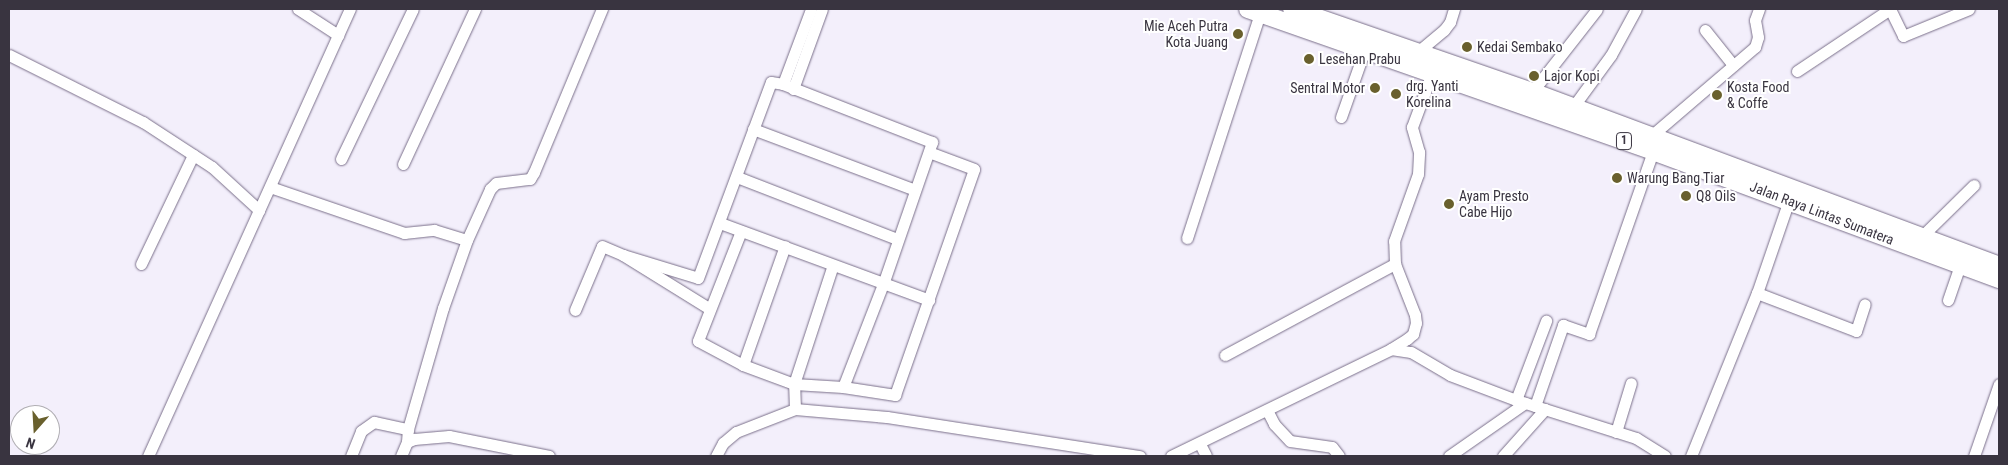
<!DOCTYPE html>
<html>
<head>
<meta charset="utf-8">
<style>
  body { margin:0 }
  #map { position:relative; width:2008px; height:465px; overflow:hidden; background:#f3effb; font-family:"Roboto Condensed",sans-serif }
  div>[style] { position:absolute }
  .roads { filter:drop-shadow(0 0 1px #7a6f8a) drop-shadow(0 0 1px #7a6f8a) }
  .minor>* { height:11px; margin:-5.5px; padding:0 5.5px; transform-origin:5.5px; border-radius:5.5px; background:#fff }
  .highway>* { height:18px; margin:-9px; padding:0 9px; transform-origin:9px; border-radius:9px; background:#fff }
  .dots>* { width:14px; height:14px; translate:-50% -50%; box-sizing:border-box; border:2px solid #fff; border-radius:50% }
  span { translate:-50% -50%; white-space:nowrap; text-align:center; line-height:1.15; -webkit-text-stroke:4px #fff; paint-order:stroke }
  .shield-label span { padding:1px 4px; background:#fff; border:1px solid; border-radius:4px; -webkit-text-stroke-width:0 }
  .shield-label { font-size:12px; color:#393440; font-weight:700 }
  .poi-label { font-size:14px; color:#393440 }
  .right { translate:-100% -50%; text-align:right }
  .left { translate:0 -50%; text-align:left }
  .street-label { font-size:14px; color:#393440 }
  .frame { position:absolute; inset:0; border:10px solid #393440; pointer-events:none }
  .north { position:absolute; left:10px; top:405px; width:50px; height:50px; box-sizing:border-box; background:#fff; border:1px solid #b0aeb3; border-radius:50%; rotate:199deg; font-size:14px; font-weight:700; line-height:20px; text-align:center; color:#393440 }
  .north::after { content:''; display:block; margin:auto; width:18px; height:22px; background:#69602d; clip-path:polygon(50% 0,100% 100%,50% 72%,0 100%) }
</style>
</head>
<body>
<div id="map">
  <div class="roads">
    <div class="minor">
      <div style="left:298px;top:9px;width:48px;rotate:33deg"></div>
      <div style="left:1890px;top:9px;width:30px;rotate:64deg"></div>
      <div style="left:1903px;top:36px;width:71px;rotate:-22.2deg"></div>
      <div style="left:1705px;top:30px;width:45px;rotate:51.3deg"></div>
      <div style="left:9px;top:55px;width:150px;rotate:26.6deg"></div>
      <div style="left:143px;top:122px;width:82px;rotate:33.1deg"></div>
      <div style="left:212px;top:167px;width:64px;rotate:42.5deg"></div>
      <div style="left:1414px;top:55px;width:39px;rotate:-40deg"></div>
      <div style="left:1444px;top:30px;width:10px;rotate:-53deg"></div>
      <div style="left:1450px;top:22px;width:14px;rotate:-73deg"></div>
      <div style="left:1797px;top:71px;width:112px;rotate:-33.7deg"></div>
      <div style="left:783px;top:84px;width:80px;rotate:-69.5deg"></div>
      <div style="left:793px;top:89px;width:85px;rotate:-70.1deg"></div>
      <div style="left:1532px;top:92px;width:105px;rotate:-51.9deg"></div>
      <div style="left:1573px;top:107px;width:64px;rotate:-53.8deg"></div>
      <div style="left:1611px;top:55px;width:52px;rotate:-61.5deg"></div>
      <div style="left:1341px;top:117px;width:72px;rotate:-70.6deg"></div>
      <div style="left:753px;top:129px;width:173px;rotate:20.6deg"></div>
      <div style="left:1651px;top:136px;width:137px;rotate:-40.6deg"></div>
      <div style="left:1755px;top:47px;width:10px;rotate:-73deg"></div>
      <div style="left:1758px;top:37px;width:17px;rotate:-100deg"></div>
      <div style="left:1755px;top:20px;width:12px;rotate:-70deg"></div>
      <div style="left:341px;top:159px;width:166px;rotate:-64.4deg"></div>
      <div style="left:403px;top:164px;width:171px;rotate:-65.1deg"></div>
      <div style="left:737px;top:177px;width:172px;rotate:21.2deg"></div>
      <div style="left:270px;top:187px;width:142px;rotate:18.9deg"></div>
      <div style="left:404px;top:233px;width:30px;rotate:-6deg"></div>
      <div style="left:434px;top:230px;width:34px;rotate:17deg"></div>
      <div style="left:720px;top:223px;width:223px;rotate:20.2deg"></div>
      <div style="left:741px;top:231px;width:118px;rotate:111.4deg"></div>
      <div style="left:698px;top:341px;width:51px;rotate:28.1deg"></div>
      <div style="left:743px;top:365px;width:54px;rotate:20.4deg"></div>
      <div style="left:794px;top:384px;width:49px;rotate:3.5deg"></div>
      <div style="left:843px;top:387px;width:53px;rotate:8.7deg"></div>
      <div style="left:895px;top:395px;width:239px;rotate:-70.7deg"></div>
      <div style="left:974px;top:169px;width:48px;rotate:-159.3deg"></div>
      <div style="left:1921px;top:237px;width:74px;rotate:-44.5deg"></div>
      <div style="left:1187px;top:238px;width:237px;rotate:-72deg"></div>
      <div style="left:623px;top:255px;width:78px;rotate:17deg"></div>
      <div style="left:698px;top:278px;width:209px;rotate:-69.6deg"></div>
      <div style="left:771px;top:82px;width:12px;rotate:9deg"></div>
      <div style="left:783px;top:84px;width:160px;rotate:21.3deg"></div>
      <div style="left:932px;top:142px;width:150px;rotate:109deg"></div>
      <div style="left:883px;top:284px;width:110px;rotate:111.2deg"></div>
      <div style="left:141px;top:264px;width:121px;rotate:-64.5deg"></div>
      <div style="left:1757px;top:293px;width:106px;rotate:21deg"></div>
      <div style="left:1856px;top:331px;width:28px;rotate:-72deg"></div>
      <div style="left:1948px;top:300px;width:37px;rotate:-71deg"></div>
      <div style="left:575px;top:310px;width:69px;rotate:-67.1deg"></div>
      <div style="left:602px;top:246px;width:23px;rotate:23deg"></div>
      <div style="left:623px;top:255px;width:102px;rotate:31.8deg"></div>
      <div style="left:1391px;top:349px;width:19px;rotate:-32deg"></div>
      <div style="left:1407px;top:339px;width:8px;rotate:-40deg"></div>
      <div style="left:1413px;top:334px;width:11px;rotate:-75deg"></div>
      <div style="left:1416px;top:323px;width:8px;rotate:-97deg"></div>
      <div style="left:1415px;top:315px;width:55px;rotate:-111.4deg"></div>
      <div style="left:1395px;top:264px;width:23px;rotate:-92deg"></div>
      <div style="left:1394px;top:241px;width:71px;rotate:-70.3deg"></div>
      <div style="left:1418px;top:174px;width:22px;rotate:-87deg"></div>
      <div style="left:1419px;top:152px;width:26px;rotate:-106deg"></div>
      <div style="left:1412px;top:127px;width:58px;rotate:-69.7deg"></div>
      <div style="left:1225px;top:355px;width:193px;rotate:-28.2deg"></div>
      <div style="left:743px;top:365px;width:126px;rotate:-70.6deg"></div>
      <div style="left:1516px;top:400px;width:85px;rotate:-69.2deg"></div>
      <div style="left:1535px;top:406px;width:86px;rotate:-70.9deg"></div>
      <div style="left:1563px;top:325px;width:28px;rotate:19deg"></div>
      <div style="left:1589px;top:334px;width:194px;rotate:-70.7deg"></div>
      <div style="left:795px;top:409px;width:25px;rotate:-92deg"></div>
      <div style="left:794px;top:384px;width:125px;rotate:-71.9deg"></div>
      <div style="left:1267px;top:410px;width:16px;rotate:63deg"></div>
      <div style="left:1274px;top:424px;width:23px;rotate:47deg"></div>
      <div style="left:1290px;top:441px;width:42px;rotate:8.1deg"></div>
      <div style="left:1332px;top:447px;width:11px;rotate:52deg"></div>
      <div style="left:1616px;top:432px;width:51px;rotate:-73deg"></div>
      <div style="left:407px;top:442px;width:13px;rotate:-86deg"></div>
      <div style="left:408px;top:429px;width:126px;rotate:-73.9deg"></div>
      <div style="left:443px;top:308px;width:72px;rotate:-70.6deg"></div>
      <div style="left:467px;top:240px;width:56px;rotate:-65.7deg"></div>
      <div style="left:490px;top:189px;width:8px;rotate:-45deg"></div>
      <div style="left:496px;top:183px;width:34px;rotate:-7deg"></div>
      <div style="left:530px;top:179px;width:8px;rotate:-60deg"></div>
      <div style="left:534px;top:172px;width:177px;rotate:-67.4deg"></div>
      <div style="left:1200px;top:444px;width:13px;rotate:63deg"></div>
      <div style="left:148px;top:456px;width:491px;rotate:-65.7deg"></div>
      <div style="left:351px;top:456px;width:27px;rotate:-68deg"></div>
      <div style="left:361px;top:431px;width:16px;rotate:-35deg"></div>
      <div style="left:374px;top:422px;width:35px;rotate:12deg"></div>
      <div style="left:401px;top:456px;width:15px;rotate:-67deg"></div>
      <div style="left:407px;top:442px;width:8px;rotate:-23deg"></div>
      <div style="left:414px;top:439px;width:35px;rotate:-5deg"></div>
      <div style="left:449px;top:436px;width:102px;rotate:11.3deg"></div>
      <div style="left:716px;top:456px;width:15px;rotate:-62deg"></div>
      <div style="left:723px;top:443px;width:17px;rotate:-40deg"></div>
      <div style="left:736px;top:432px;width:63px;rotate:-21.3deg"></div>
      <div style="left:795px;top:409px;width:92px;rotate:5deg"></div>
      <div style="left:887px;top:417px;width:256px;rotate:8.8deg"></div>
      <div style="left:1171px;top:456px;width:245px;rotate:-25.9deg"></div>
      <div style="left:1391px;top:349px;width:20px;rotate:9deg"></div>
      <div style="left:1411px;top:352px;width:45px;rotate:30.5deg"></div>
      <div style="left:1450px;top:375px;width:71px;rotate:20.7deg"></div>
      <div style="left:1516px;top:400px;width:126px;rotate:17.6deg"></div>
      <div style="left:1636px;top:438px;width:34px;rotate:32deg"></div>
      <div style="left:1449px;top:456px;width:93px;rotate:-34.9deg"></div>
      <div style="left:1503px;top:456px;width:63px;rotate:-48.2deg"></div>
      <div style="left:1691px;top:456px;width:176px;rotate:-68deg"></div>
      <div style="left:1757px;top:293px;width:102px;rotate:-71deg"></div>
      <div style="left:1974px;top:456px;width:76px;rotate:-70.9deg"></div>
    </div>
    <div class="highway">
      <div style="left:1248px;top:9px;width:429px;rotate:19.3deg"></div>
      <div style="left:1653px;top:151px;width:369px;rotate:20.3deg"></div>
      <div style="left:1292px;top:9px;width:254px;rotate:19.1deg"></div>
      <div style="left:1532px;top:92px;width:498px;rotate:20.4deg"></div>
    </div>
  </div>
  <div class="dots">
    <div style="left:1238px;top:34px;background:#69602d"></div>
    <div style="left:1467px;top:47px;background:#69602d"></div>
    <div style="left:1309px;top:59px;background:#69602d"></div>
    <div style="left:1534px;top:76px;background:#69602d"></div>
    <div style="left:1375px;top:88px;background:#69602d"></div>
    <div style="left:1396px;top:94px;background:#69602d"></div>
    <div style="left:1717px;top:95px;background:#69602d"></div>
    <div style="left:1617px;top:178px;background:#69602d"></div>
    <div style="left:1686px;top:196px;background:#69602d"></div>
    <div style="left:1449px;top:204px;background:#69602d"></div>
  </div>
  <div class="shield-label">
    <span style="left:1624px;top:141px">1</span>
  </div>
  <div class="poi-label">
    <span class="right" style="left:1228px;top:34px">Mie Aceh Putra<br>Kota Juang</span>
    <span class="left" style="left:1477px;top:47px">Kedai Sembako</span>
    <span class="left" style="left:1319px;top:59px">Lesehan Prabu</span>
    <span class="left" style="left:1544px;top:76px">Lajor Kopi</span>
    <span class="left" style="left:1406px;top:94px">drg. Yanti<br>Korelina</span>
    <span class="left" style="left:1727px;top:95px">Kosta Food<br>&amp; Coffe</span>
    <span class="right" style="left:1365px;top:88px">Sentral Motor</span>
    <span class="left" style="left:1627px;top:178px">Warung Bang Tiar</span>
    <span class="left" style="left:1459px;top:204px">Ayam Presto<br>Cabe Hijo</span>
    <span class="left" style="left:1696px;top:196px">Q8 Oils</span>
  </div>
  <div class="street-label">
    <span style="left:1822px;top:213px;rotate:21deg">Jalan Raya Lintas Sumatera</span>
  </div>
  <div class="frame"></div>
  <div class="north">N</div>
</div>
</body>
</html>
